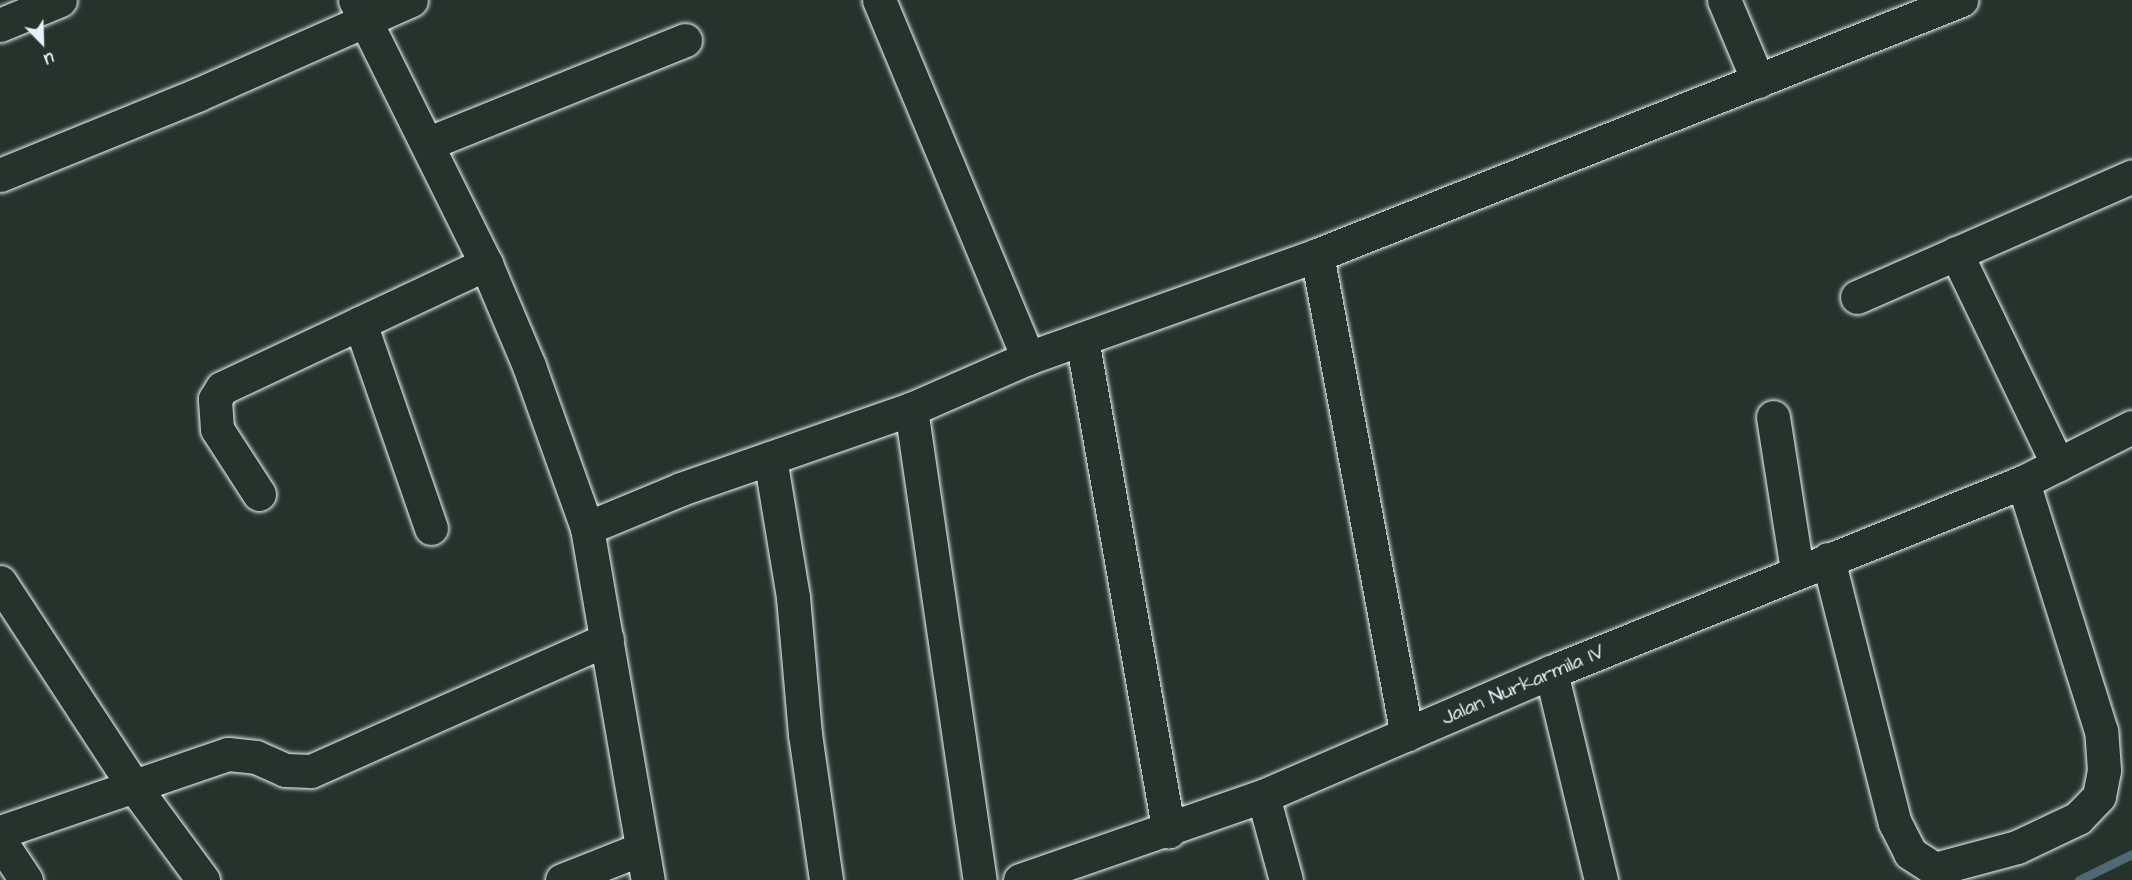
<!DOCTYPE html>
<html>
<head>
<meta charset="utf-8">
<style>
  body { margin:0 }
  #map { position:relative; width:2132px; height:880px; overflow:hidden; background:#26332d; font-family:"Architects Daughter",sans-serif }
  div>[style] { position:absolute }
  .stream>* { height:9px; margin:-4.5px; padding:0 4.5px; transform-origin:4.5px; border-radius:4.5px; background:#4f6a74 }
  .roads { filter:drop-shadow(0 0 2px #e8f1f8) drop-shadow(0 0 2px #e8f1f8) }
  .minor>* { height:33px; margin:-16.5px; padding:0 16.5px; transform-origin:16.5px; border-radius:16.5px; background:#26332d }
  span { translate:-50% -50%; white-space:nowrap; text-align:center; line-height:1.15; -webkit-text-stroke:6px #26332d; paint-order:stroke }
  .street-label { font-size:20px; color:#e8f1f8 }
  .north { position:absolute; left:12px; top:12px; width:60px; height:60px; -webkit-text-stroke:4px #26332d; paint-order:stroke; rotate:157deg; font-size:16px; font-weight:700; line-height:24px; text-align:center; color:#e8f1f8 }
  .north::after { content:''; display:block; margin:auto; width:21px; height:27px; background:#e8f1f8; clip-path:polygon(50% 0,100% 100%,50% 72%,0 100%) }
</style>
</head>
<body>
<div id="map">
  <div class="stream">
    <div style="left:2079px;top:880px;width:59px;rotate:-26.1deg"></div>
  </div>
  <div class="roads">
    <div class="minor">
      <div style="left:355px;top:0;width:295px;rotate:63.6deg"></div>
      <div style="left:486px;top:264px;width:111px;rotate:67.1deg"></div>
      <div style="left:529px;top:366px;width:172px;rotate:70.3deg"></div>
      <div style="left:587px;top:528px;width:357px;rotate:80.2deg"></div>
      <div style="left:879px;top:0;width:388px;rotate:67.4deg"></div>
      <div style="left:1724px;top:0;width:88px;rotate:67.2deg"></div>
      <div style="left:0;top:25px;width:65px;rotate:-22.6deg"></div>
      <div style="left:429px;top:143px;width:276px;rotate:-21.9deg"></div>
      <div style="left:0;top:175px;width:213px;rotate:-22.1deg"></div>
      <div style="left:197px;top:95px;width:234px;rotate:-23.9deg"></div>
      <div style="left:1956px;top:253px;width:235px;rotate:64.3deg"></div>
      <div style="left:1317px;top:255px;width:488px;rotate:79.4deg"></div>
      <div style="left:1857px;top:297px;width:300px;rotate:-23.7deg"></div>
      <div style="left:360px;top:323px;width:217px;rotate:70.9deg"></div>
      <div style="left:1082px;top:339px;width:500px;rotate:80deg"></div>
      <div style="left:911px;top:409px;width:476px;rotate:81.7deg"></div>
      <div style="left:1773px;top:417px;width:156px;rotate:81.1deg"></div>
      <div style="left:770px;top:458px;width:141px;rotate:80.6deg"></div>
      <div style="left:793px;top:597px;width:138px;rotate:85deg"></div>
      <div style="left:805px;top:734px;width:148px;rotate:81.8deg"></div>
      <div style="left:259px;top:494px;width:77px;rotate:-122.9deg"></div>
      <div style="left:217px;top:429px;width:30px;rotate:-94deg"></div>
      <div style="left:215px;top:399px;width:13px;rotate:-58deg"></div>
      <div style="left:222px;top:388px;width:292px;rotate:-25.2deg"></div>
      <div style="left:587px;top:528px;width:102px;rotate:-22.5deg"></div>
      <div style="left:681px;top:489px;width:244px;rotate:-19.2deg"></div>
      <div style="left:911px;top:409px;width:128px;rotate:-23.6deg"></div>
      <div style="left:1028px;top:358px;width:307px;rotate:-19.6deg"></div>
      <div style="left:1317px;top:255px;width:693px;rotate:-21.6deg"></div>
      <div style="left:1828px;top:559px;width:272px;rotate:75.8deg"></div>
      <div style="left:1895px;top:823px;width:34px;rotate:63deg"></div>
      <div style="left:1910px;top:853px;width:30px;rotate:33deg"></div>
      <div style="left:1935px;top:869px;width:85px;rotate:-15deg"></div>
      <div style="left:2017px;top:847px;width:68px;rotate:-25.4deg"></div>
      <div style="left:2078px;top:818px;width:30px;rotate:-46deg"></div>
      <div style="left:2099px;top:796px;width:26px;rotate:-79deg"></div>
      <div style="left:2104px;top:770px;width:39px;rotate:-94deg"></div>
      <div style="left:2101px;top:731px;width:261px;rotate:-107.4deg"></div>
      <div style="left:0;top:582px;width:243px;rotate:56.8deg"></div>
      <div style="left:133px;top:785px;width:118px;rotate:53.6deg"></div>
      <div style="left:1551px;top:672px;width:214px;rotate:76.5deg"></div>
      <div style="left:1263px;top:796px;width:87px;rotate:74.7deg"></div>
      <div style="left:0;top:832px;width:241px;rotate:-18.9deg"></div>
      <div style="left:228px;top:754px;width:28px;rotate:6deg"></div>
      <div style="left:256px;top:757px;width:32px;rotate:24deg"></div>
      <div style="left:285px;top:770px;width:26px;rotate:2deg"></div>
      <div style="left:311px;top:771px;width:324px;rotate:-24deg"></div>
      <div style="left:0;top:841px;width:47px;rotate:56.3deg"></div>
      <div style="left:562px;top:880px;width:85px;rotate:-21.4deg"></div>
      <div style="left:1020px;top:880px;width:257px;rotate:-19.1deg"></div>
      <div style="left:1263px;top:796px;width:314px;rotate:-23.3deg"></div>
      <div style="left:1551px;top:672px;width:509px;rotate:-21.93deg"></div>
      <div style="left:2023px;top:482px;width:122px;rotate:-26.8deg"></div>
    </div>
  </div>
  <div class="street-label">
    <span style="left:1523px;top:685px;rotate:-23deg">Jalan Nurkarmila IV</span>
  </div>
  <div class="north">U</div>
</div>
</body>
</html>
